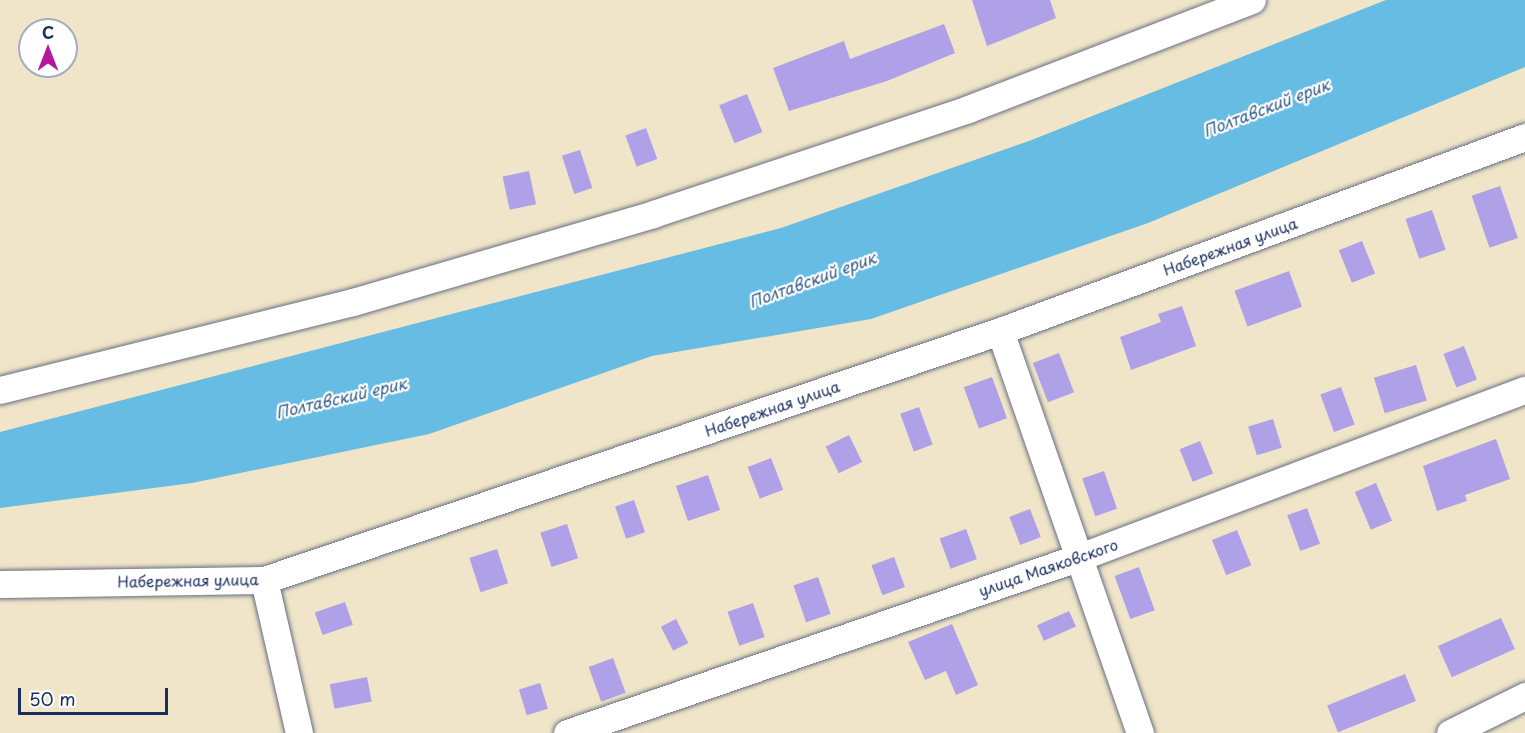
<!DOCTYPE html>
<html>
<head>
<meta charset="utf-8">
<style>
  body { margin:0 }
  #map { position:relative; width:1525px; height:733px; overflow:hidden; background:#f0e5c8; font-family:"Playpen Sans",sans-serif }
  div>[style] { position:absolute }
  .water>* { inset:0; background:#66bce3 }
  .building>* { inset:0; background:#afa1e7; transform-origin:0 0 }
  .roads { filter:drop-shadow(0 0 2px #666f83) drop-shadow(0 0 2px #666f83) }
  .minor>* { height:27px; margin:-13.5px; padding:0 13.5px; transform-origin:13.5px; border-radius:13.5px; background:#fff }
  span { translate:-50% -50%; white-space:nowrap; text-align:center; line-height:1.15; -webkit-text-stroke:4.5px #fff; paint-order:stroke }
  .street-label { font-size:15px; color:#1b2f5e }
  .water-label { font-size:16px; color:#35608d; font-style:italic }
  .north { position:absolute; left:18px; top:18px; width:60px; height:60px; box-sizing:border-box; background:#fff; border:2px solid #a4acbf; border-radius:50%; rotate:0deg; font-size:16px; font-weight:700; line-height:24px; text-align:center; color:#1b2f5e }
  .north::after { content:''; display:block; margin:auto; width:21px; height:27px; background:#b5179e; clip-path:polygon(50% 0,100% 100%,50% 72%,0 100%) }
  .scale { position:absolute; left:18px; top:688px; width:150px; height:27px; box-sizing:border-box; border:3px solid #1b2f5e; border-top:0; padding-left:8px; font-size:18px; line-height:21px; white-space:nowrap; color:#1b2f5e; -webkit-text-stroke:4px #fff; paint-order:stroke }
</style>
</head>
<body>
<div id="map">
  <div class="water">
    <div style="clip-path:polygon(1386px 0,1525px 0,1525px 67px,1148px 223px,871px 319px,652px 356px,429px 434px,192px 483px,0 508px,0 432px,781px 228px,1029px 141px)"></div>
  </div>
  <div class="building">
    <div style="clip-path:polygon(972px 0,1050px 0,1056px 18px,987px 46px)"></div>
    <div style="clip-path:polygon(944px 24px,955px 53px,887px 81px,789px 111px,773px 68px,844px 41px,850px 59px)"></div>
    <div style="left:747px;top:94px;width:41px;height:30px;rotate:68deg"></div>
    <div style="left:646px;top:128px;width:33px;height:22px;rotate:70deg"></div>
    <div style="left:580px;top:150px;width:40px;height:19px;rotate:72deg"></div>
    <div style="left:529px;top:171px;width:34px;height:27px;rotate:78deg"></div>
    <div style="left:1500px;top:186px;width:55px;height:30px;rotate:71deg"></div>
    <div style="left:1432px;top:210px;width:42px;height:28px;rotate:71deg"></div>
    <div style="left:1362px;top:241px;width:35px;height:25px;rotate:68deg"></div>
    <div style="left:1289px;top:271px;width:38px;height:58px;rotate:70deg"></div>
    <div style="clip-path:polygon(1182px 306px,1196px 346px,1131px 370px,1120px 337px,1161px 322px,1158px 314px)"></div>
    <div style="left:1464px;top:346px;width:36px;height:22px;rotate:69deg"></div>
    <div style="left:1059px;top:353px;width:42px;height:28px;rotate:69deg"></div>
    <div style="left:1416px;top:365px;width:37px;height:44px;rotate:73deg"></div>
    <div style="left:992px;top:377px;width:44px;height:30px;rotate:70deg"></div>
    <div style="left:1341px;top:387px;width:40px;height:22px;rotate:70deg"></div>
    <div style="left:919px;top:407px;width:40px;height:20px;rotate:70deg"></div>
    <div style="left:1273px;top:419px;width:30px;height:26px;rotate:73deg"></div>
    <div style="left:849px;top:435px;width:30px;height:26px;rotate:64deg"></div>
    <div style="clip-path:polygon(1496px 439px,1510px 479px,1465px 495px,1467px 501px,1437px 511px,1423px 466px)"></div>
    <div style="left:1200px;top:441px;width:35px;height:22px;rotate:68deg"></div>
    <div style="left:771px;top:458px;width:34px;height:25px;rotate:69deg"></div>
    <div style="left:1104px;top:471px;width:40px;height:23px;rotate:71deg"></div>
    <div style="left:708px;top:475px;width:37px;height:34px;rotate:71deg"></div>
    <div style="left:1376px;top:483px;width:41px;height:23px;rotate:67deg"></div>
    <div style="left:634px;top:500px;width:34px;height:20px;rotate:71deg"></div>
    <div style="left:1307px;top:508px;width:38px;height:21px;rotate:70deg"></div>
    <div style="left:1030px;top:509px;width:30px;height:22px;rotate:69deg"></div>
    <div style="left:567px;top:524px;width:36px;height:28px;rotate:72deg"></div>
    <div style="left:966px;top:529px;width:32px;height:28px;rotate:70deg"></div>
    <div style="left:1237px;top:530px;width:38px;height:27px;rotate:68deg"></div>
    <div style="left:497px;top:549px;width:36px;height:29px;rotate:72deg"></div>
    <div style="left:894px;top:557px;width:32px;height:24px;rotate:70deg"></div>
    <div style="left:1139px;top:567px;width:46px;height:26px;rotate:70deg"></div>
    <div style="left:818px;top:577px;width:39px;height:26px;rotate:71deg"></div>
    <div style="left:345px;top:602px;width:24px;height:32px;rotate:71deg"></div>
    <div style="left:753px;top:603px;width:36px;height:27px;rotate:71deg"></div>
    <div style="left:1069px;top:611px;width:17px;height:35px;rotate:66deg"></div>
    <div style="left:1501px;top:618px;width:34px;height:69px;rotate:66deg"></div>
    <div style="left:676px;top:619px;width:27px;height:17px;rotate:63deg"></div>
    <div style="clip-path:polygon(952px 624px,978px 685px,956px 695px,946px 671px,925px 680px,908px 642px)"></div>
    <div style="left:613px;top:658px;width:37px;height:26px;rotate:70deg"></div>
    <div style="left:1405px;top:674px;width:29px;height:84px;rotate:68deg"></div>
    <div style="left:367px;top:677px;width:25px;height:38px;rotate:79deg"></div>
    <div style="left:540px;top:683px;width:27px;height:22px;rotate:73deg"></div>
  </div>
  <div class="roads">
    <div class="minor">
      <div style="left:1000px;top:331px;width:426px;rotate:70.8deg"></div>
      <div style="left:0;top:390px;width:364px;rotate:-14deg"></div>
      <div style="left:353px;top:302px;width:313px;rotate:-16.3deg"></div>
      <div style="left:653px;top:214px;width:332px;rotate:-18.4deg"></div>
      <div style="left:968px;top:109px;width:304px;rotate:-21deg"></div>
      <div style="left:264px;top:580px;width:157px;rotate:77.1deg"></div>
      <div style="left:0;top:584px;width:264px;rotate:-0.9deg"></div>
      <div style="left:264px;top:580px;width:777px;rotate:-18.69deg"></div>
      <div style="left:1000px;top:331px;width:560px;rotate:-20.28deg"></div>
      <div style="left:567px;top:733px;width:539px;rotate:-18.94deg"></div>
      <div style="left:1077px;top:558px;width:478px;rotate:-20.6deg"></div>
      <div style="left:1450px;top:733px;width:84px;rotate:-26.3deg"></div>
    </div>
  </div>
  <div class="street-label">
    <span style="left:1230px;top:246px;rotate:-20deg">Набережная улица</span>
    <span style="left:772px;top:408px;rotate:-19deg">Набережная улица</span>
    <span style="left:1048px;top:567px;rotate:-19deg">улица Маяковского</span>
    <span style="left:188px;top:580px;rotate:-1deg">Набережная улица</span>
  </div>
  <div class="water-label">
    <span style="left:1266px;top:107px;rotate:-21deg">Полтавский ерик</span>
    <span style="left:812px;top:279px;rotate:-20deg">Полтавский ерик</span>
    <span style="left:341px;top:397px;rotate:-13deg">Полтавский ерик</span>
  </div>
  <div class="north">С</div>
  <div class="scale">50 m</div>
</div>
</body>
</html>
